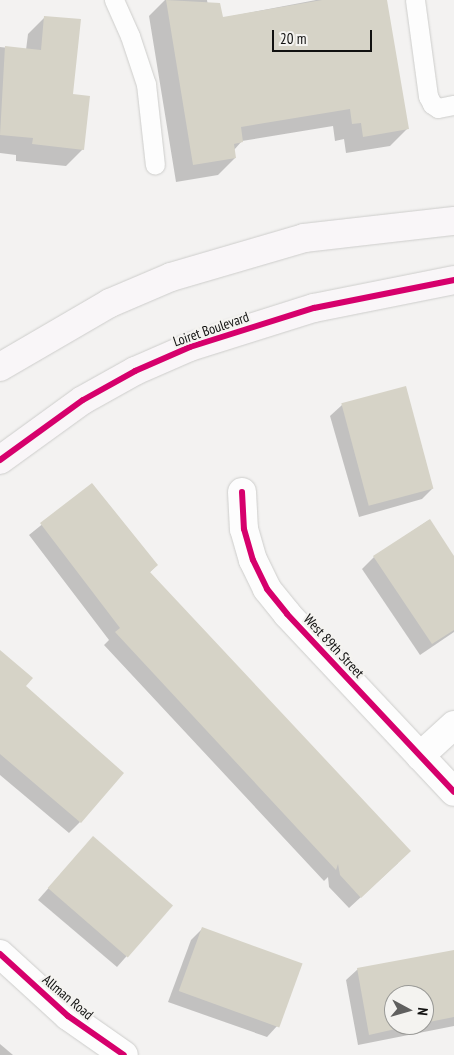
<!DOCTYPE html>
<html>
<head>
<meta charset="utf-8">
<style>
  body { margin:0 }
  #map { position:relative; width:454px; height:1055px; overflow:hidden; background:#f3f2f1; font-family:"PT Sans Narrow",sans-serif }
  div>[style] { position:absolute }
  .shadow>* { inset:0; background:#0003 }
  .building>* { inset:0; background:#d6d3c7; transform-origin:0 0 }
  .roads { filter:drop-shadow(0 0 1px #cdcdcb) drop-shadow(0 0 1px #cdcdcb) }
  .lane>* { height:19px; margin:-9.5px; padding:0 9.5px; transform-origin:9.5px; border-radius:9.5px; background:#fdfdfd }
  .street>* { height:28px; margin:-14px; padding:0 14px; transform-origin:14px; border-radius:14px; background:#fdfdfd }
  .secondary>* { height:28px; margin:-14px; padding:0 14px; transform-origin:14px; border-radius:14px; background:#f9f6f8 }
  .cycleway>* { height:6px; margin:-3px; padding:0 3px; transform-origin:3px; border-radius:3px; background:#d6006c }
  span { translate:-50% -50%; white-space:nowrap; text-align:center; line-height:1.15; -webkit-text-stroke:4.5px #f4f3f0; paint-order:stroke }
  .street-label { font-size:14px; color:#111110 }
  .north { position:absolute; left:384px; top:985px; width:50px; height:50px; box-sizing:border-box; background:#f4f3f0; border:1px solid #999996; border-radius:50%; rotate:96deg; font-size:14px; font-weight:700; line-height:20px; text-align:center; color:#111110 }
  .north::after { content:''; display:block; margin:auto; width:18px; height:22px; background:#60605f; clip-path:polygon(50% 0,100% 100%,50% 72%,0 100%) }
  .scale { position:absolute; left:272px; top:30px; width:100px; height:22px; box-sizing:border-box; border:2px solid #111110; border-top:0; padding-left:6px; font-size:15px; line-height:18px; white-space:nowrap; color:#111110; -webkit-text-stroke:4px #f4f3f0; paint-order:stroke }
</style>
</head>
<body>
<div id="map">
  <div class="shadow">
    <div style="clip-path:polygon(165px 0,207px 0,208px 6px,222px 18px,316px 0,386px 0,407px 129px,390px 146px,346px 153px,344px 139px,335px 141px,333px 126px,242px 141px,234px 150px,235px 158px,218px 175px,176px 182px,149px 16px)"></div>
    <div style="clip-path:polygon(45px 17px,72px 96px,83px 149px,66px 166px,16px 161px,16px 155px,0 153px,0 47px,26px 50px,28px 34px)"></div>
    <div style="clip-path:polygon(342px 405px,433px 488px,422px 499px,359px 517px,330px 416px)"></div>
    <div style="clip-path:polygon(92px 484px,157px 565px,149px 573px,398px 863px,349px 908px,329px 887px,328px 877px,324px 881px,104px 645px,109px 640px,29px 535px)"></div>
    <div style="clip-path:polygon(429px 520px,454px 558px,454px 632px,420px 655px,362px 569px,374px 557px)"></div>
    <div style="clip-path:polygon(0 651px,24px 686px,80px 822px,69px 833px,0 775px)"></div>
    <div style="clip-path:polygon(82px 850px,171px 906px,117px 967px,38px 900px)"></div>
    <div style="clip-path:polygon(203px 928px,278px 1025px,267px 1037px,168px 1002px,191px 940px)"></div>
    <div style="clip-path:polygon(evenodd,454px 951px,454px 1026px,358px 1045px,346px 980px,358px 969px,454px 951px,394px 995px,424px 995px,424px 1025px,394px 1025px,394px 995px)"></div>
    <div style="clip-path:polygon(0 1044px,13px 1055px,0 1055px)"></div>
  </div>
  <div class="building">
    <div style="clip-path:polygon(166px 0,220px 3px,223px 17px,322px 0,387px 0,409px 129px,363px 137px,361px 123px,352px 124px,350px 109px,241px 127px,243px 142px,234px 144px,236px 158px,193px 165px)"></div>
    <div style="clip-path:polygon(44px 16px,81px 19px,73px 94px,90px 96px,84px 150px,32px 144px,33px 138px,0 135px,5px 46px,41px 50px)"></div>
    <div style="left:406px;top:386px;width:106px;height:67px;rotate:75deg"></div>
    <div style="clip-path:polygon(92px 483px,158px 565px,150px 572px,411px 851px,361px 898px,340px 875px,338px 864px,336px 870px,115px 632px,120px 628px,40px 523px)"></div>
    <div style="clip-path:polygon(430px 519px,454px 556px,454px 630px,432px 644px,373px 556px)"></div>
    <div style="clip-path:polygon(0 650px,33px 678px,26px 686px,124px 773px,81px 823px,0 754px)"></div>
    <div style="left:93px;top:836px;width:106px;height:69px;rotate:41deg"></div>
    <div style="left:202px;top:927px;width:107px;height:68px;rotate:20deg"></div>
    <div style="clip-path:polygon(454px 950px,454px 1017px,424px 1023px,424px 995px,394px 995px,394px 1025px,413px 1025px,369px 1035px,357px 968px)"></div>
  </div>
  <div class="roads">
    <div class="lane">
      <div style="left:114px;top:0;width:39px;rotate:66deg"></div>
      <div style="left:130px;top:36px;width:51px;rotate:71.6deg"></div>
      <div style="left:146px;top:84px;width:81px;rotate:83.7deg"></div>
      <div style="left:415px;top:0;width:97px;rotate:82.3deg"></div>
      <div style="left:428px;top:96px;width:9px;rotate:63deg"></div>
      <div style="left:432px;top:104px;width:7px;rotate:34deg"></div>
      <div style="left:438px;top:108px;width:16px;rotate:-11deg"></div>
    </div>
    <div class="street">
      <div style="left:242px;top:492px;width:37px;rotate:87deg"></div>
      <div style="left:244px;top:529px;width:32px;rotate:74deg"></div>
      <div style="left:253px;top:560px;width:32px;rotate:64deg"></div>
      <div style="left:267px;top:589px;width:32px;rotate:51deg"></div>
      <div style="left:287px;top:614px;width:244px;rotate:46.8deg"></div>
      <div style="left:420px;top:756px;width:46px;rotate:-42.4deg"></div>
      <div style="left:0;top:954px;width:92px;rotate:42.4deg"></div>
      <div style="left:68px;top:1016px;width:68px;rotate:34.9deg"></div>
    </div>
    <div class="secondary">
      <div style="left:0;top:367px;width:127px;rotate:-30.2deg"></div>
      <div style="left:110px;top:303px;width:66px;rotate:-23.1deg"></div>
      <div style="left:171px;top:277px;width:139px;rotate:-16.3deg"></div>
      <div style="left:304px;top:238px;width:151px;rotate:-6.5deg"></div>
      <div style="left:0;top:460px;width:102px;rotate:-35.9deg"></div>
      <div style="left:83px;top:400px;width:60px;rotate:-29.1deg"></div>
      <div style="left:135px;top:371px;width:60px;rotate:-23.6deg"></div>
      <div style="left:190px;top:347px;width:130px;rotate:-17.5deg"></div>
      <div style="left:314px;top:308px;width:143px;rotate:-11.3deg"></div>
    </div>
  </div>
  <div class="cycleway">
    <div style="left:0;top:460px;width:102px;rotate:-35.9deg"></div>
    <div style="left:83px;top:400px;width:60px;rotate:-29.1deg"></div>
    <div style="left:135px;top:371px;width:60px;rotate:-23.6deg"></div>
    <div style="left:190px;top:347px;width:130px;rotate:-17.5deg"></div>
    <div style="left:314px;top:308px;width:143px;rotate:-11.3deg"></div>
    <div style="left:242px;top:492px;width:37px;rotate:87deg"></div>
    <div style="left:244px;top:529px;width:32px;rotate:74deg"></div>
    <div style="left:253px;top:560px;width:32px;rotate:64deg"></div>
    <div style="left:267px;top:589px;width:32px;rotate:51deg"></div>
    <div style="left:287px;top:614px;width:244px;rotate:46.8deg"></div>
    <div style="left:0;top:954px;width:92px;rotate:42.4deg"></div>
    <div style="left:68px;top:1016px;width:68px;rotate:34.9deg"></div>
  </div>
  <div class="street-label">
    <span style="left:211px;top:329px;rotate:-19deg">Loiret Boulevard</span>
    <span style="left:334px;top:646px;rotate:47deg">West 89th Street</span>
    <span style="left:68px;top:997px;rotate:40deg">Allman Road</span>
  </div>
  <div class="north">N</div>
  <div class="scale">20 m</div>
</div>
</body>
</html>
